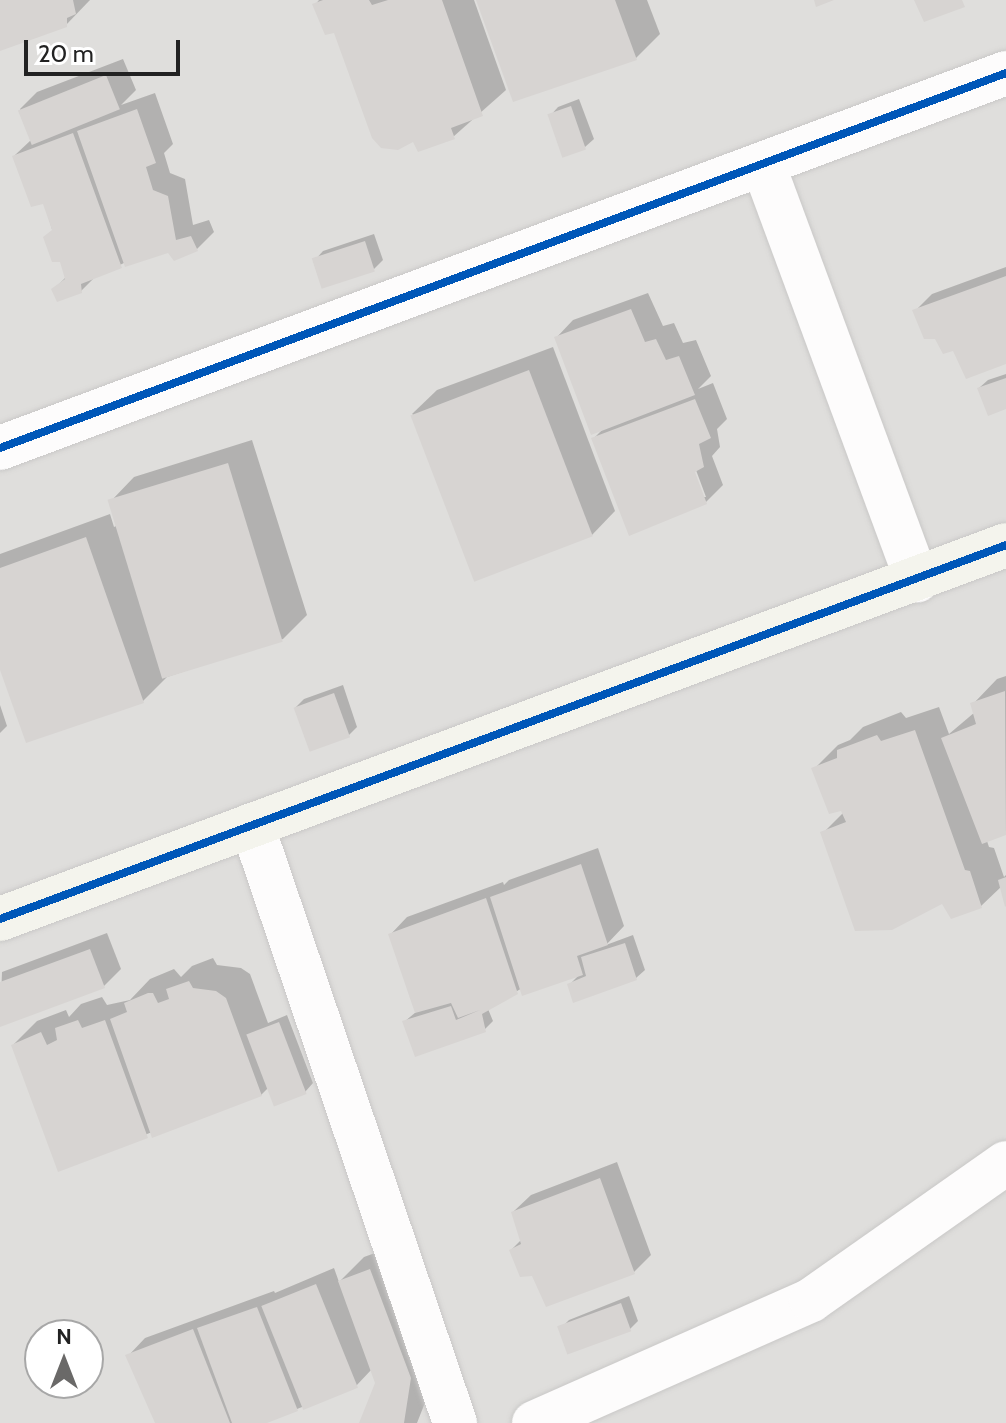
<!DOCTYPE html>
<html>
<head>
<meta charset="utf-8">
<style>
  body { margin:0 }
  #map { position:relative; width:1006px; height:1423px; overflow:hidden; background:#f0eeeb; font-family:Cabin,sans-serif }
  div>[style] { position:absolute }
  .residential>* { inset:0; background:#dfdedc }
  .shadow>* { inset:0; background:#0003 }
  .building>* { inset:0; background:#d7d4d2; transform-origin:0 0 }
  .roads { filter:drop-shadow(0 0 2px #c9c8c7) drop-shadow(0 0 2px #c9c8c7) }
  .street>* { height:44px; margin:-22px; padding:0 22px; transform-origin:22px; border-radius:22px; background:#fdfcfc }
  .secondary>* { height:44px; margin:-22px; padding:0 22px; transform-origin:22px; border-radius:22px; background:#f4f4ed }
  .cycleway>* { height:8px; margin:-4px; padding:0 4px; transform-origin:4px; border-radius:4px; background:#0057b8 }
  span { translate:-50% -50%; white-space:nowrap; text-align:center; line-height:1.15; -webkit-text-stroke:8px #fff; paint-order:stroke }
  .north { position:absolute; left:24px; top:1319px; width:80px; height:80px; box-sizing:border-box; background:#fff; border:2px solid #a7a7a7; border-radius:50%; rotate:0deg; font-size:22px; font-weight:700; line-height:32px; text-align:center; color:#222 }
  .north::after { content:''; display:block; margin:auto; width:28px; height:36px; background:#6a6968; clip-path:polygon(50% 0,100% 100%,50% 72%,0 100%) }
  .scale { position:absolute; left:24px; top:40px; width:156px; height:36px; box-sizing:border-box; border:4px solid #222; border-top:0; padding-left:10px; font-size:24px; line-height:28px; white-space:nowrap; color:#222; -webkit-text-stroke:6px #fff; paint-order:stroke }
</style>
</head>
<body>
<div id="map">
  <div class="residential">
    <div style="clip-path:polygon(evenodd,0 0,1006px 0,1006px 1423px,0 1423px,0 0,40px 1335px,88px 1335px,88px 1383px,40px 1383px,40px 1335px)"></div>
  </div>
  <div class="shadow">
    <div style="clip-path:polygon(0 0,90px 0,65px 26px,0 49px)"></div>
    <div style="clip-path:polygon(319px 0,474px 0,506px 90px,453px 137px,336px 31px,315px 5px)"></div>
    <div style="clip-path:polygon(478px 0,647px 0,660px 34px,636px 58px)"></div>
    <div style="clip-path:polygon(123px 59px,136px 90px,121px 105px,155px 93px,173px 144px,164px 153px,170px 173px,185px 179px,193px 225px,209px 220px,214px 232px,197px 249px,168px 251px,126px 262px,95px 277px,81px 291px,54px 289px,66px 277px,44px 202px,14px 156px,31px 140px,20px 109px,37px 92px)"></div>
    <div style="clip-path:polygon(579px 99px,594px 139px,585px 147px,550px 116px,558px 107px)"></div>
    <div style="clip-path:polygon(374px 234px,383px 260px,374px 269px,315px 260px,323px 251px)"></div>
    <div style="clip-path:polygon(1006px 267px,1006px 362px,954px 348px,915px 311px,932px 294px)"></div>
    <div style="clip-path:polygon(evenodd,648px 293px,663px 326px,674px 323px,683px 343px,696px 340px,711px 376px,698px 389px,713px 383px,727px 419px,717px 429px,720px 447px,712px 456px,723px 485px,705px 503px,594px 438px,605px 427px,556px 338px,573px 320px,648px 293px,693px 462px,706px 497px,702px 497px,689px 463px,693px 462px)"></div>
    <div style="clip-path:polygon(553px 347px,615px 511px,591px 536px,412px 414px,437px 390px)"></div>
    <div style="clip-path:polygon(1006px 374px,1006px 407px,979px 388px,988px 380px)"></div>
    <div style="clip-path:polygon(252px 440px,307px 615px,283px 639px,167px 677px,143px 701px,0 665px,0 554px,110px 514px,114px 527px,118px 525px,110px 502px,134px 477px)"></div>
    <div style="clip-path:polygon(1006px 676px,1006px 831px,986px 838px,989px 847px,994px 848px,1004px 877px,1006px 875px,1006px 903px,1002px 886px,981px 906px,943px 901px,823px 833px,844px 812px,814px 769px,838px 745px,850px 740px,863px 727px,901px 712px,906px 718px,939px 707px,949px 734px,975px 712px,973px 704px,997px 679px)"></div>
    <div style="clip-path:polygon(343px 685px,357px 727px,348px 736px,295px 708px,304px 699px)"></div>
    <div style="clip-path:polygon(0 705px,7px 726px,0 733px)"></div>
    <div style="clip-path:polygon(598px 848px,624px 926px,606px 945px,633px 935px,645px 970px,636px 978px,569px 985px,580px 974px,522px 988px,488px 1009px,493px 1021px,484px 1030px,404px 1022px,416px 1012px,390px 935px,407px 917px,503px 882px,504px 885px,509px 880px)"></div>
    <div style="clip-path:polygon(107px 933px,121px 969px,104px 986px,0 1025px,2px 972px)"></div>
    <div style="clip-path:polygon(213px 958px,217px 965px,241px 968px,250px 974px,268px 1023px,287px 1015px,313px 1083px,305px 1092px,268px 1088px,261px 1095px,152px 1132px,59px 1170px,13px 1045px,37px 1021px,66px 1010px,69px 1017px,81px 1004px,102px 997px,107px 1005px,130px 1000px,150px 979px,174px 969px,181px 977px,192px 966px)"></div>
    <div style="clip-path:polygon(617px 1162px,651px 1255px,634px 1272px,534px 1274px,511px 1250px,522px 1239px,513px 1212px,531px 1195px)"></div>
    <div style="clip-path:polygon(394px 1246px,430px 1390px,417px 1423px,361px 1423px,377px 1383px,372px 1369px,356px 1386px,261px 1423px,158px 1423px,128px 1356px,145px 1338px,274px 1291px,275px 1293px,334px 1268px,339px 1282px,364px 1257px)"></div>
    <div style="clip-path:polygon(629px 1296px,638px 1321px,630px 1329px,560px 1329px,569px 1320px)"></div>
  </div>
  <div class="building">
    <div style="clip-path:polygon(0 0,73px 0,76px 14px,67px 18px,67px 27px,0 51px)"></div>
    <div style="clip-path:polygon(323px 0,369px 0,372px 5px,388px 0,442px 0,483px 116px,451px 128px,455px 139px,418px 152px,413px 142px,398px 150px,381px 148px,372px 138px,334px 33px,325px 35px,312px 4px)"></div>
    <div style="clip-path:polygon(476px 0,615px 0,637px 60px,513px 102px)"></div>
    <div style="clip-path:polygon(814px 0,834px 0,816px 7px)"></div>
    <div style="clip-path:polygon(914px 0,962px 0,965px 7px,924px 22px)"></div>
    <div style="left:106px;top:75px;width:37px;height:95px;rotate:68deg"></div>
    <div style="left:571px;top:106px;width:46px;height:25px;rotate:71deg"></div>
    <div style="clip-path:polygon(137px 109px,156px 163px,146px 167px,153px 190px,168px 196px,176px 240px,191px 236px,198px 251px,174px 261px,168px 253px,125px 267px,77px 131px)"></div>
    <div style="clip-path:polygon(73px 133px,122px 268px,81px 284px,82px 293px,57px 302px,51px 289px,65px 279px,60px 262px,52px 262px,43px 237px,52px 230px,43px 204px,31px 207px,12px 156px)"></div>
    <div style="left:365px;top:241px;width:32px;height:56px;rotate:72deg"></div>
    <div style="clip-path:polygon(1006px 276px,1006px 364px,966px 379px,953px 351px,943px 354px,935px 339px,924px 339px,912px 310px)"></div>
    <div style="clip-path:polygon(631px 309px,645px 342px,656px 339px,666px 360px,679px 356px,695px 395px,591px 435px,554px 337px)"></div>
    <div style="left:529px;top:370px;width:178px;height:127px;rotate:69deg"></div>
    <div style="clip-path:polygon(1006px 378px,1006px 409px,988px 416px,977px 388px)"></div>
    <div style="clip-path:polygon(695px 399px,711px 438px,699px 444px,704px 467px,695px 472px,707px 504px,629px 536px,591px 438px)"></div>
    <div style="left:228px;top:463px;width:187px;height:126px;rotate:73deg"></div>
    <div style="clip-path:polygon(86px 537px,144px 703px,26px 743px,0 670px,0 568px)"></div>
    <div style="clip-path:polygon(1005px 691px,1006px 835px,982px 844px,941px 738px,976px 724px,970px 703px)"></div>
    <div style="left:334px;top:693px;width:47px;height:43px;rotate:70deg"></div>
    <div style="clip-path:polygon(915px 730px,965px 870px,970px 871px,982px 908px,951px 919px,942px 904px,892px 930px,855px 931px,820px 832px,846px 822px,841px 811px,829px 814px,811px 768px,837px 758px,837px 750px,877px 735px,881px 741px)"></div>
    <div style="clip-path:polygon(581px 864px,608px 945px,577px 956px,583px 975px,522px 996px,490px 897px)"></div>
    <div style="clip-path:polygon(1006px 877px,1006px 906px,1005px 907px,998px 880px)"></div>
    <div style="clip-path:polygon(486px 898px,518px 994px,482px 1014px,486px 1032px,415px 1057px,402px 1021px,451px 1006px,456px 1020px,480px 1010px,458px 1018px,451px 1003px,415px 1013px,388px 934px)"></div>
    <div style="clip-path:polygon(625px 943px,637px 980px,573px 1003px,567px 984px,586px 976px,581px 957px)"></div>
    <div style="clip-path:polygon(90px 949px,105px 988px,0 1027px,0 982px)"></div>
    <div style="clip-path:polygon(189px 981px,193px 988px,216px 991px,226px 998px,262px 1096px,152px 1138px,110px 1019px,127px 1012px,124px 1003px,148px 993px,153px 993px,158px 1003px,169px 999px,166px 989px)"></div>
    <div style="clip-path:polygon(78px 1020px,82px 1028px,105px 1020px,148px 1138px,58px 1172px,11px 1045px,41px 1032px,47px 1045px,57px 1040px,55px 1028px)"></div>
    <div style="left:279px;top:1022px;width:77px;height:35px;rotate:69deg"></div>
    <div style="clip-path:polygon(600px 1178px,635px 1274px,546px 1307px,532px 1276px,520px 1277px,509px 1250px,521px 1244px,511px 1212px)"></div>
    <div style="clip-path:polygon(370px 1269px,411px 1378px,404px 1423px,359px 1423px,375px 1383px,338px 1281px)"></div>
    <div style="left:316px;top:1284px;width:112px;height:59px;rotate:68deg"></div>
    <div style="left:621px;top:1303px;width:30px;height:68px;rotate:70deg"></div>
    <div style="clip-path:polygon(257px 1307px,298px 1411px,267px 1423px,232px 1423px,197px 1328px)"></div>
    <div style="clip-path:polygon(193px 1329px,230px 1423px,155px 1423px,125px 1355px)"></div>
  </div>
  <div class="roads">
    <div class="street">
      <div style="left:763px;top:164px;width:444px;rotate:69.7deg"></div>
      <div style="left:0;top:448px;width:1074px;rotate:-20.44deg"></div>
      <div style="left:252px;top:825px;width:632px;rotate:71.25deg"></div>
      <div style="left:534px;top:1423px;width:303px;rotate:-23.9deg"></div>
      <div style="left:811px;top:1300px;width:238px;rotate:-35.1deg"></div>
    </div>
    <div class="secondary">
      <div style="left:0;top:919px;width:1073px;rotate:-20.39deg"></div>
    </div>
  </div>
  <div class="cycleway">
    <div style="left:0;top:448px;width:1074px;rotate:-20.44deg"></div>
    <div style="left:0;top:919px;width:1073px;rotate:-20.39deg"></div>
  </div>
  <div class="north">N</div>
  <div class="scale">20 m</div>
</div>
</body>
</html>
